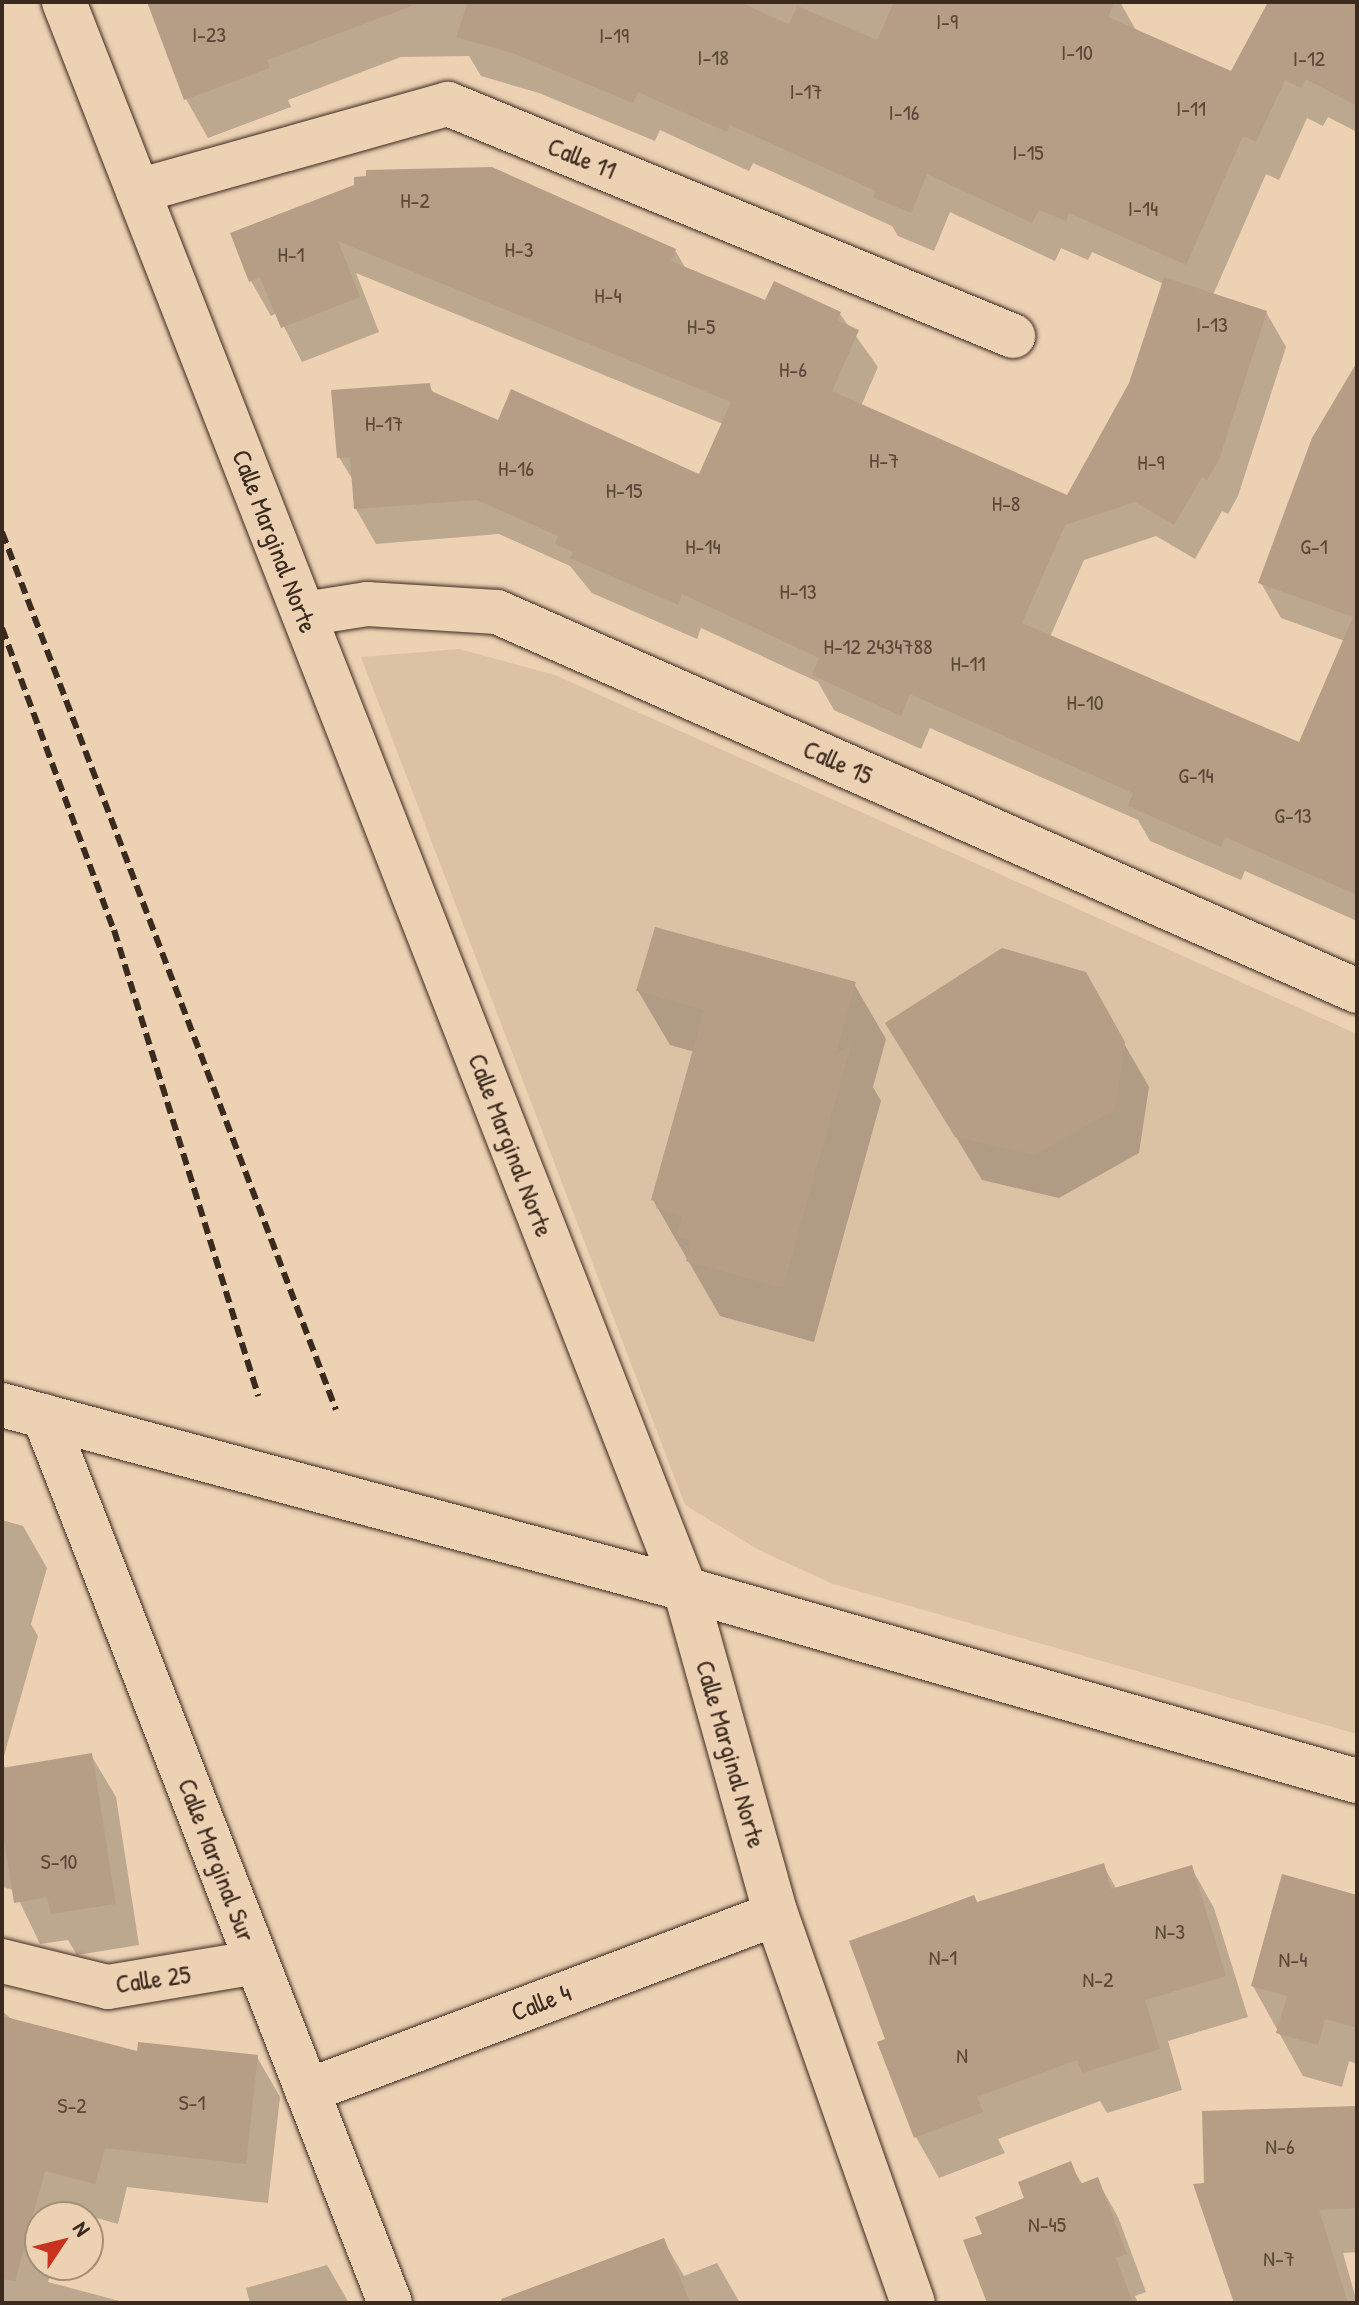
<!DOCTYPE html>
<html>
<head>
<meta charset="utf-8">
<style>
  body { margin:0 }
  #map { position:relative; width:1359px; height:2305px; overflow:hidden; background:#ecd1b3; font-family:"Patrick Hand",sans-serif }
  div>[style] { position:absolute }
  .built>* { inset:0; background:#dcc2a5 }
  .shadow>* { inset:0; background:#0003 }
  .building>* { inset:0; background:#b59e85 }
  .roads { filter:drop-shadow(0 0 2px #3b2a1e) drop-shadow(0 0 2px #3b2a1e) }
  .minor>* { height:44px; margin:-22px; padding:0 22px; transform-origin:22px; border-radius:22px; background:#ecd1b3 }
  .rail>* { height:6px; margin-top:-3px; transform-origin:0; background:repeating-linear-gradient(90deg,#3b2a1e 0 12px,transparent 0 18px) }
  span { translate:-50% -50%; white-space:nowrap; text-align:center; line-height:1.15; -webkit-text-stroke:8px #ecd1b3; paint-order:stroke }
  .number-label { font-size:22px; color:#5a4738 }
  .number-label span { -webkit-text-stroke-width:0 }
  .street-label { font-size:26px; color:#3b2a1e }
  .frame { position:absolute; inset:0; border:4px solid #3b2a1e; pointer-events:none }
  .north { position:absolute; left:24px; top:2201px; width:80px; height:80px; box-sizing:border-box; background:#ecd1b3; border:2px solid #a58e77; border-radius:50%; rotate:55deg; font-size:22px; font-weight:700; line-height:32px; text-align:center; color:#3b2a1e }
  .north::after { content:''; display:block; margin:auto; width:28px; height:36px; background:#c8321e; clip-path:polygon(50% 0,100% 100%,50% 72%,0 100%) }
</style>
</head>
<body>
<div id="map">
  <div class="built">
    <div style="clip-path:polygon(459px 649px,555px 675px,1357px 1034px,1357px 1734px,833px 1584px,759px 1550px,685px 1505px,361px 657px)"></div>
  </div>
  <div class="shadow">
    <div style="clip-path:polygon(149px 2px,1120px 2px,1137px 32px,1232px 73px,1270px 2px,1357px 2px,1357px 132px,1328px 117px,1323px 126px,1307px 118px,1279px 180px,1266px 174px,1213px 295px,1266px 312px,1286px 347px,1238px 496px,1228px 514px,1222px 511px,1195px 559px,1156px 536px,1084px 560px,1050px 637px,1301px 745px,1345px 641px,1281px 618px,1261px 583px,1357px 366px,1357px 921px,1245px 871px,1241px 880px,1150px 841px,1138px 820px,930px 728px,921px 749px,834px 710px,818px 682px,701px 628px,697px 639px,592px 593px,570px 566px,499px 534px,376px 544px,356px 509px,354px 482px,339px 457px,429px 385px,435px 395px,499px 423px,700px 476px,723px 424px,356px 273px,379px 332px,302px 362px,277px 313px,271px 316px,251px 281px,233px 234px,675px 250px,686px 269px,766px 303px,840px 314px,878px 367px,861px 406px,1068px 497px,1131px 383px,1164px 284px,1092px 252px,1088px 260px,1061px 248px,1055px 261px,950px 212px,934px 251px,898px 236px,892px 226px,753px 163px,749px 171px,660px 130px,655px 141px,539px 93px,481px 76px,469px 56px,401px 57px,288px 100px,291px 107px,208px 138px,186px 99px)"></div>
    <div style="clip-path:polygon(1084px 974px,1149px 1087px,1139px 1153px,1059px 1198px,982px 1180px,913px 1066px)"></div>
    <div style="clip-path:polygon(854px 984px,886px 1039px,873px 1087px,881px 1101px,814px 1342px,720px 1316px,653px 1200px,695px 1052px,670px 1045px,638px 991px)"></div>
    <div style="clip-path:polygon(2px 1520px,23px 1526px,47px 1568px,31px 1624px,38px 1636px,2px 1763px,6px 1769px,91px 1755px,116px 1797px,139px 1945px,77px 1955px,68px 1940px,40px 1944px,14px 1890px,2px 1887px)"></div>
    <div style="clip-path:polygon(1103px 1865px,1117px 1890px,1191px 1867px,1214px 1908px,1248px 2017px,1168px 2041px,1182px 2090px,1107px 2113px,1100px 2101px,998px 2139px,1005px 2153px,939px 2178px,916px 2137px,887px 2040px,977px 1904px)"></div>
    <div style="clip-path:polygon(1357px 1897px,1357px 2064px,1349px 2061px,1342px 2087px,1303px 2076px,1253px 1986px)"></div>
    <div style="clip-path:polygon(2px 2011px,14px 2021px,139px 2054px,257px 2057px,280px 2097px,268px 2203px,127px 2187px,118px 2224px,68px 2210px,66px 2217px,40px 2217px,40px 2265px,53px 2265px,48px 2282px,127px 2303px,2px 2303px)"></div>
    <div style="clip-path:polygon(1357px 2108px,1357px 2252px,1343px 2253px,1357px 2303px,1238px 2303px,1206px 2185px)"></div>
    <div style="clip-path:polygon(1070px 2164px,1083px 2185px,1097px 2180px,1118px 2217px,1146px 2292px,1135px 2296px,1138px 2303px,1000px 2303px,985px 2235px)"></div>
    <div style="clip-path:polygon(663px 2240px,684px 2276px,717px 2263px,740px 2303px,584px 2303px)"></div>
    <div style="clip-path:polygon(327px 2265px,349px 2303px,250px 2303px,246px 2288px)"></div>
  </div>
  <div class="building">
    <div style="clip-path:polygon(147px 2px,411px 2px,412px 6px,267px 60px,270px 68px,184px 100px)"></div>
    <div style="clip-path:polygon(468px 2px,740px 2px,789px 25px,797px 6px,877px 40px,894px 2px,1114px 2px,1108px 17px,1231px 71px,1268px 2px,1357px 2px,1357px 106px,1306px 79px,1301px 88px,1285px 80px,1256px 142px,1243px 136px,1186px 265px,1069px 213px,1066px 221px,1039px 210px,1032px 223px,927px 174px,911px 213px,873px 197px,876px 191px,730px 125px,727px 132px,638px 92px,633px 103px,515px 54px,456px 37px)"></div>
    <div style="clip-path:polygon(492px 167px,676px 249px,671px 261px,765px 300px,774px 281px,841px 312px,837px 320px,859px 330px,832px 391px,1067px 495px,1129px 383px,1164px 277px,1267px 311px,1219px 460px,1207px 480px,1202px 477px,1174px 525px,1135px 502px,1065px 525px,1022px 623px,1299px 742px,1353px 617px,1258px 583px,1312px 438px,1357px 362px,1357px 895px,1225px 837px,1221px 847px,1128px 806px,1133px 793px,910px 694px,901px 716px,812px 675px,819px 658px,682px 594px,678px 605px,570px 558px,573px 552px,555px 544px,558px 536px,477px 500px,354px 509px,350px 457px,337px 458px,331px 390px,430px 383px,431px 391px,498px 420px,511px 389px,699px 474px,731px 402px,338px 241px,360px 297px,281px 328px,260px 277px,249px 282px,230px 233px,354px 185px,354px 177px,366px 176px,366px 170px)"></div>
    <div style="clip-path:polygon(655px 927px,856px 982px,836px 1054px,851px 1045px,783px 1288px,686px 1261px,692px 1241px,676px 1237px,682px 1216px,656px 1208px,658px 1202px,651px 1200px,704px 1010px,636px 991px)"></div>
    <div style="clip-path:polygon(1002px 948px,1086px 972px,1125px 1042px,1115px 1110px,1034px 1155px,955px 1137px,885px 1023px)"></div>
    <div style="clip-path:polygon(92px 1753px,116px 1904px,51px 1914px,47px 1897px,14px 1903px,2px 1827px,2px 1768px)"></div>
    <div style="clip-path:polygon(1104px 1863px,1111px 1889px,1192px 1865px,1226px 1976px,1145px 2000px,1160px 2049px,1082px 2073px,1077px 2060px,977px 2097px,983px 2112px,914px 2138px,877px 2042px,885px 2039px,849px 1941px,974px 1895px,977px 1902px)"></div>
    <div style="clip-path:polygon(1282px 1874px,1357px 1895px,1357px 2028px,1325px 2019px,1318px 2045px,1276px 2033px,1287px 1996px,1251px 1986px)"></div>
    <div style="clip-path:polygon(2px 2016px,137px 2051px,138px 2042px,258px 2055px,246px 2164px,105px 2148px,95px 2184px,45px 2171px,15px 2281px,2px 2279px)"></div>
    <div style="clip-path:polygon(1357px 2106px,1357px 2208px,1319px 2210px,1348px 2303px,1234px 2303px,1193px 2184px,1204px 2183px,1202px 2111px)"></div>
    <div style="clip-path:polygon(1071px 2161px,1080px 2184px,1098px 2177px,1127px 2254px,1116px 2258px,1133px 2303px,987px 2303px,963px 2240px,982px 2234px,975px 2217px,1024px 2198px,1018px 2182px)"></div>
    <div style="clip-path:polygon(664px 2238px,690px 2303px,502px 2303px,501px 2299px)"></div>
  </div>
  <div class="roads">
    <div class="minor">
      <div style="left:64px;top:2px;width:1704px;rotate:68.63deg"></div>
      <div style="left:685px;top:1589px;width:337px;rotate:74.4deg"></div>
      <div style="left:776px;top:1914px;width:412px;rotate:70.6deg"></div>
      <div style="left:138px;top:191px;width:322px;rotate:-15.7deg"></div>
      <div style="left:448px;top:104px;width:611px;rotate:22.32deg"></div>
      <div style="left:304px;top:614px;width:64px;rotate:-9deg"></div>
      <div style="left:367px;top:604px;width:130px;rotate:3.5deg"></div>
      <div style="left:497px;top:612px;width:940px;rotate:23.78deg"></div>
      <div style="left:2px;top:1405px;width:707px;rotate:15.08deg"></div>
      <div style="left:685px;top:1589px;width:699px;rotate:15.95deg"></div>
      <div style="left:44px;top:1416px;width:952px;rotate:68.69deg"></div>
      <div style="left:2px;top:1961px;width:109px;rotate:13.8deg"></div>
      <div style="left:108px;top:1987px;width:151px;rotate:-9.5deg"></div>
      <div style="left:307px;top:2091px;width:501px;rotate:-20.68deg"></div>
    </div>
  </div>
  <div class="rail">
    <div style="left:2px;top:532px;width:939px;rotate:69.17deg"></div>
    <div style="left:2px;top:628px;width:322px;rotate:69.7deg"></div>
    <div style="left:114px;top:930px;width:488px;rotate:72.8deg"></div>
  </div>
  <div class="number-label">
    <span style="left:947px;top:22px">I-9</span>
    <span style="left:209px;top:35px">I-23</span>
    <span style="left:614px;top:36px">I-19</span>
    <span style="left:1077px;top:53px">I-10</span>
    <span style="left:713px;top:58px">I-18</span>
    <span style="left:1309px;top:59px">I-12</span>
    <span style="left:806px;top:92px">I-17</span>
    <span style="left:1191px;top:109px">I-11</span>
    <span style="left:904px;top:113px">I-16</span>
    <span style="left:1028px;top:153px">I-15</span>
    <span style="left:415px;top:201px">H-2</span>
    <span style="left:1143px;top:209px">I-14</span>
    <span style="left:519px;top:250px">H-3</span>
    <span style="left:291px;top:255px">H-1</span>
    <span style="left:608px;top:296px">H-4</span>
    <span style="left:1212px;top:325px">I-13</span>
    <span style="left:701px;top:327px">H-5</span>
    <span style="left:793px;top:370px">H-6</span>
    <span style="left:384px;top:424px">H-17</span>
    <span style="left:884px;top:461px">H-7</span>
    <span style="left:1151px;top:463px">H-9</span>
    <span style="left:516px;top:469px">H-16</span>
    <span style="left:624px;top:491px">H-15</span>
    <span style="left:1006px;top:504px">H-8</span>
    <span style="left:703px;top:547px">H-14</span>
    <span style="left:1314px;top:547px">G-1</span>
    <span style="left:798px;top:592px">H-13</span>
    <span style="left:878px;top:647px">H-12 2434788</span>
    <span style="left:968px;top:664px">H-11</span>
    <span style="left:1085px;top:703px">H-10</span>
    <span style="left:1196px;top:776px">G-14</span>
    <span style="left:1293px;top:816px">G-13</span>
    <span style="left:59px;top:1862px">S-10</span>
    <span style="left:1170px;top:1932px">N-3</span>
    <span style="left:943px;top:1958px">N-1</span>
    <span style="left:1293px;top:1960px">N-4</span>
    <span style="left:1098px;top:1980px">N-2</span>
    <span style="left:962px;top:2056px">N</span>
    <span style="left:192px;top:2103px">S-1</span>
    <span style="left:72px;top:2106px">S-2</span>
    <span style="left:1280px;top:2147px">N-6</span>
    <span style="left:1047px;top:2225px">N-45</span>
    <span style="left:1279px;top:2259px">N-7</span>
  </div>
  <div class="street-label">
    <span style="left:582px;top:158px;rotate:22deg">Calle 11</span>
    <span style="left:275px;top:541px;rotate:69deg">Calle Marginal Norte</span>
    <span style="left:838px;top:762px;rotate:24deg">Calle 15</span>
    <span style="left:511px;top:1145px;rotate:69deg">Calle Marginal Norte</span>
    <span style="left:731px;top:1754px;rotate:74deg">Calle Marginal Norte</span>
    <span style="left:217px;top:1860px;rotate:69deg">Calle Marginal Sur</span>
    <span style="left:153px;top:1979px;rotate:-8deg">Calle 25</span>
    <span style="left:541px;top:2002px;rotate:-21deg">Calle 4</span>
  </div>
  <div class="frame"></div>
  <div class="north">N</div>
</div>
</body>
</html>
